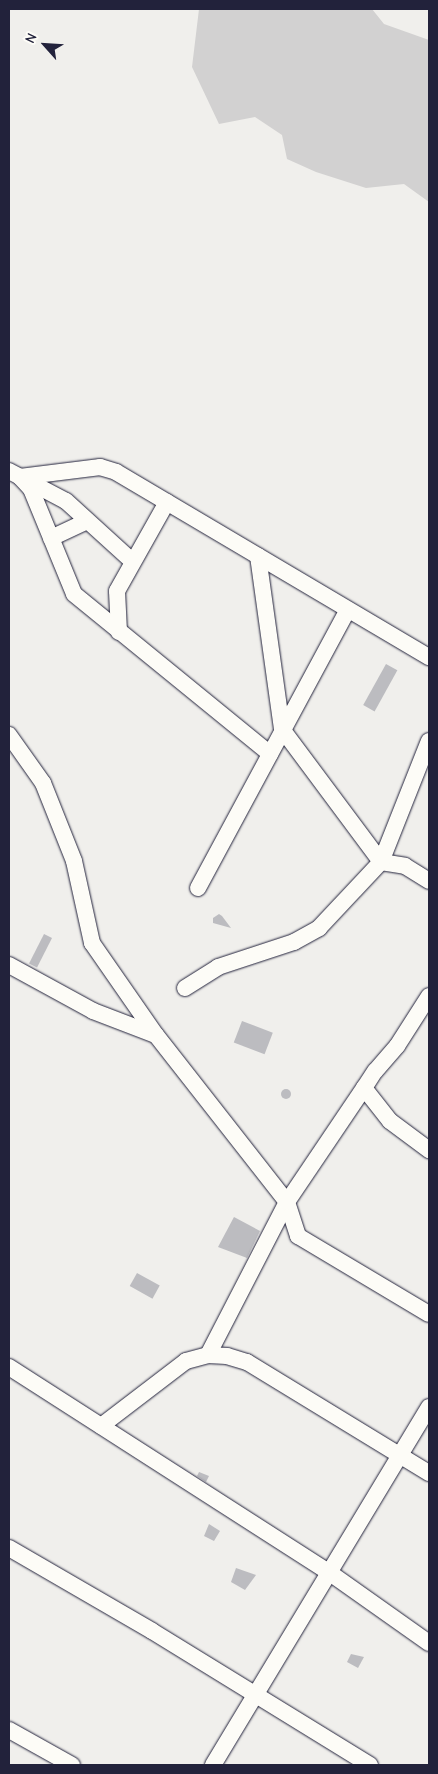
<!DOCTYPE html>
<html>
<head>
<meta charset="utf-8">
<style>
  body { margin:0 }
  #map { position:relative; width:438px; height:1774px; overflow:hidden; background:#f0efec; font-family:"Comic Neue",sans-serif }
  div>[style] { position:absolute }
  .green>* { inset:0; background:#d2d1d1 }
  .building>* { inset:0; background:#bcbcc0; transform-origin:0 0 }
  .round { border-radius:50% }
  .roads { filter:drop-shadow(0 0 1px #22223b) drop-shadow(0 0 1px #22223b) }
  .minor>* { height:16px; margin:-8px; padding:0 8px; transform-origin:8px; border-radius:8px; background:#fdfcf7 }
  span { translate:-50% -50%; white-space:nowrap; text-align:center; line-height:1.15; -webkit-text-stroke:5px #fdfcf7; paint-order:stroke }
  .frame { position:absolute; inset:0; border:10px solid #22223b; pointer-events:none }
  .north { position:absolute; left:20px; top:20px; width:50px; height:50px; -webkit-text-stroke:4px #fdfcf7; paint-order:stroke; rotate:296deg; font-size:14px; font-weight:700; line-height:20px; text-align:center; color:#22223b }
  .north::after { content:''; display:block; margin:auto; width:18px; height:22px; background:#22223b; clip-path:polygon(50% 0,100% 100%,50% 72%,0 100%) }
</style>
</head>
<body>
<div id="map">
  <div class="green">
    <div style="clip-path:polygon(199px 9px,372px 9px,384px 24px,429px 40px,429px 202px,404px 184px,366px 188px,316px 172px,287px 159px,282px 135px,255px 117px,219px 124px,192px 67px)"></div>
  </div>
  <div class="building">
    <div style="left:386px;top:664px;width:13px;height:47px;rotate:29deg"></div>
    <div style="clip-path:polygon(219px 914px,222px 916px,231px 928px,213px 923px,213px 918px)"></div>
    <div style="left:44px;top:934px;width:9px;height:33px;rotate:27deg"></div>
    <div style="left:242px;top:1021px;width:33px;height:23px;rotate:21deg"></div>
    <div class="round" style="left:281px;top:1089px;width:10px;height:10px"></div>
    <div style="clip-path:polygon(234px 1217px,260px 1231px,247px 1258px,218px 1247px)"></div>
    <div style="left:137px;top:1273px;width:26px;height:15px;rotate:29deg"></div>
    <div style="clip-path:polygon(199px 1472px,209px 1476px,206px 1482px,197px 1476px)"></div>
    <div style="clip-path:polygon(209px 1524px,220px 1531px,214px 1541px,204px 1536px)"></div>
    <div style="clip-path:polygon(236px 1568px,256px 1575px,245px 1590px,231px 1582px)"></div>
    <div style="clip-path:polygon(351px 1654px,364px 1657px,358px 1668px,347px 1662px)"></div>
  </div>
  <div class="roads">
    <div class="minor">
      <div style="left:9px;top:471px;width:64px;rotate:27.8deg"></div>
      <div style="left:66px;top:501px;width:89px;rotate:42.3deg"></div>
      <div style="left:20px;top:477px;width:81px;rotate:-7.1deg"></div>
      <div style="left:100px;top:467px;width:17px;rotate:17deg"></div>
      <div style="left:116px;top:472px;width:364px;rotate:30.6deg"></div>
      <div style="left:20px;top:477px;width:16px;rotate:47deg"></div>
      <div style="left:31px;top:489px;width:113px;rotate:67.7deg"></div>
      <div style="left:74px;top:594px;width:253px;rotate:39.2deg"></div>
      <div style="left:51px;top:538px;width:40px;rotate:-25deg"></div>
      <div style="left:258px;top:556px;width:175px;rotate:82.1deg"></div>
      <div style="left:282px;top:729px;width:166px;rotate:53.3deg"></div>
      <div style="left:381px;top:862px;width:24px;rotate:9deg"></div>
      <div style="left:405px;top:866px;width:28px;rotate:32deg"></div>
      <div style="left:119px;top:632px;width:41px;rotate:-92.8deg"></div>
      <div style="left:117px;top:591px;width:102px;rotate:-60.7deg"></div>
      <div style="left:9px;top:735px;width:59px;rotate:54.7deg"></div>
      <div style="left:43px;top:783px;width:84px;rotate:68.3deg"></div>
      <div style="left:74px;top:861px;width:84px;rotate:77.6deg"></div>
      <div style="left:92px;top:943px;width:112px;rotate:55.2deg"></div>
      <div style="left:198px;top:888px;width:316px;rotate:-61.7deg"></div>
      <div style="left:9px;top:965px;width:96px;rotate:28.7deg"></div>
      <div style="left:93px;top:1011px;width:67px;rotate:20.9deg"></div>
      <div style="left:156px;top:1035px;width:212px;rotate:51.9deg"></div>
      <div style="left:287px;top:1202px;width:36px;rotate:72deg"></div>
      <div style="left:298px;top:1236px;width:152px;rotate:30.8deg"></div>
      <div style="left:185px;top:988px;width:39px;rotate:-32deg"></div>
      <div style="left:218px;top:967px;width:80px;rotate:-18.2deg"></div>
      <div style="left:294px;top:942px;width:29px;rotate:-29deg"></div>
      <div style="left:319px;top:928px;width:91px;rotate:-46.8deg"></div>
      <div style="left:381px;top:862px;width:130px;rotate:-68.4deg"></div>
      <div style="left:429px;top:996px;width:59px;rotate:122.6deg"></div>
      <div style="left:397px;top:1046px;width:33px;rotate:131deg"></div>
      <div style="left:375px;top:1071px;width:20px;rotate:123deg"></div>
      <div style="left:364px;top:1088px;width:42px;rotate:51.8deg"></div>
      <div style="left:390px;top:1121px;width:49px;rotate:36.6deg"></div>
      <div style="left:208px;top:1355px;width:172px;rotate:-62.7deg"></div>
      <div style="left:287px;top:1202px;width:138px;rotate:-56deg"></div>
      <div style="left:9px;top:1367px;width:381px;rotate:32.7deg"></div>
      <div style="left:330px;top:1573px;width:121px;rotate:35.3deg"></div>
      <div style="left:101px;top:1426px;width:107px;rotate:-37.4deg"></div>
      <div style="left:186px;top:1361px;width:23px;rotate:-15deg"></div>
      <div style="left:208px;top:1355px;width:19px;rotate:3deg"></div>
      <div style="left:227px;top:1356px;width:21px;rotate:17deg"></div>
      <div style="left:247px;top:1362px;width:213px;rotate:31.4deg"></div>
      <div style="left:9px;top:1548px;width:165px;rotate:30.1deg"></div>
      <div style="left:152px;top:1631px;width:256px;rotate:31.6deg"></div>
      <div style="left:9px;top:1730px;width:72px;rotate:29.1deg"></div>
      <div style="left:213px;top:1765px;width:418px;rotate:-58.9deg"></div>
    </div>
  </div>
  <div class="frame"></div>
  <div class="north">N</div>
</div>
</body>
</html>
